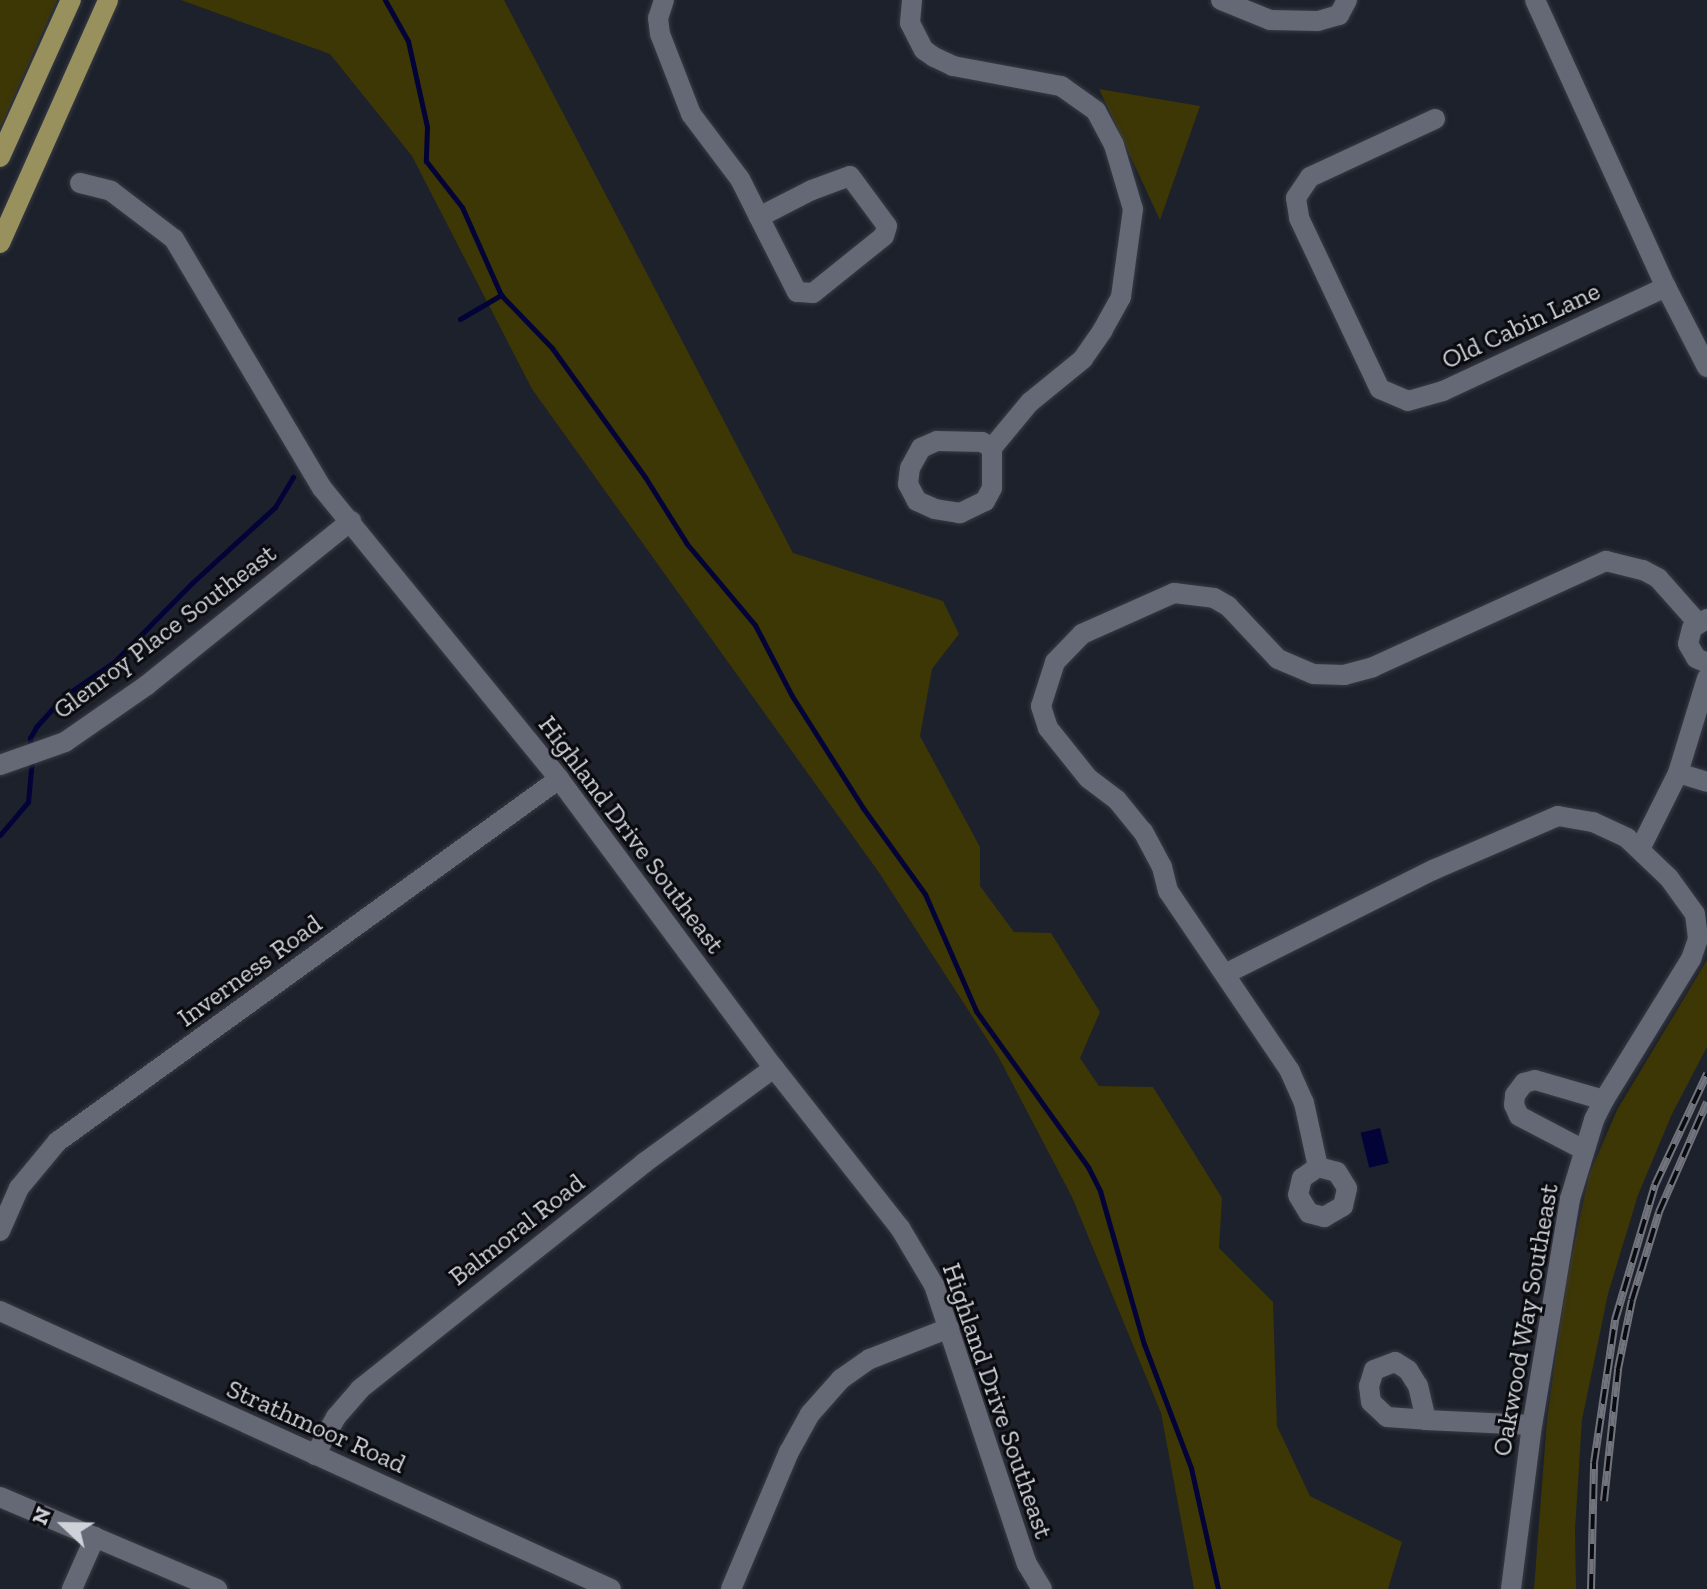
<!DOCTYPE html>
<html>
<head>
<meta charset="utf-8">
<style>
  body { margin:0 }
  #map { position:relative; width:1707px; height:1589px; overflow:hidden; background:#1d212b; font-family:"Zilla Slab",serif }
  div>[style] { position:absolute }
  .green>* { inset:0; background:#3d3605 }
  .water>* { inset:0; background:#030338; transform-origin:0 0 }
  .stream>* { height:5px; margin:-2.5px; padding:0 2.5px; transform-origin:2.5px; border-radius:2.5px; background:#030338 }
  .roads { filter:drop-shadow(0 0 2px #383b43) drop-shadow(0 0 2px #383b43) }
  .minor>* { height:20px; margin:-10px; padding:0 10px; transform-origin:10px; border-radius:10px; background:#646975 }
  .major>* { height:20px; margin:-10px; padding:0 10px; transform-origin:10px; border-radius:10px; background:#98915e }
  .rail>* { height:8px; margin-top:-4px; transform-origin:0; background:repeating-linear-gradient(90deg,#090b0f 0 15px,#71747d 0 30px); box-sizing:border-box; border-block:2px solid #71747d }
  span { translate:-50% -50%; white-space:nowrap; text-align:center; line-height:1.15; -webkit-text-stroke:6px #090b0f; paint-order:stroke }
  .street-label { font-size:26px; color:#cfd2d9 }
  .north { position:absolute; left:24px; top:1485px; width:80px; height:80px; -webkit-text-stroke:6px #090b0f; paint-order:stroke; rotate:292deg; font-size:22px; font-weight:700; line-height:32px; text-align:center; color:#cfd2d9 }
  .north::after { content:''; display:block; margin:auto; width:28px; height:36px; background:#cfd2d9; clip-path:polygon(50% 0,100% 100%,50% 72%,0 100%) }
</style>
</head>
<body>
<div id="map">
  <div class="green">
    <div style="clip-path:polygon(0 0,57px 0,0 128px)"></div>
    <div style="clip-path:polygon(181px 0,504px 0,793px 553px,943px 601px,959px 634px,932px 669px,920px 736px,980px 847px,980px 886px,1014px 932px,1051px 933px,1100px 1012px,1080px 1058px,1099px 1086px,1153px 1087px,1222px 1198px,1219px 1248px,1273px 1302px,1277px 1426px,1310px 1496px,1402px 1542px,1388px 1589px,1194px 1589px,1161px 1413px,1072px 1197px,998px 1056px,880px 874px,532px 389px,412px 156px,330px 54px)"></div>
    <div style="clip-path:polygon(1099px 89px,1200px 106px,1160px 220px)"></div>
    <div style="clip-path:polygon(1707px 960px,1707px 1047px,1672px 1114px,1638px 1195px,1608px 1294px,1582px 1420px,1575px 1529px,1576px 1589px,1534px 1589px,1547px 1419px,1566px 1284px,1589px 1175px,1617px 1110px)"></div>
  </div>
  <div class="water">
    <div style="left:1380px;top:1128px;width:36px;height:20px;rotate:76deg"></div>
  </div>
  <div class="stream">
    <div style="left:385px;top:0;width:47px;rotate:60.7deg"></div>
    <div style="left:408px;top:41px;width:88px;rotate:77.5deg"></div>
    <div style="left:427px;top:127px;width:34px;rotate:92deg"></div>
    <div style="left:426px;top:161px;width:58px;rotate:52deg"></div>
    <div style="left:462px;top:207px;width:96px;rotate:66.1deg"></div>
    <div style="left:501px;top:295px;width:74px;rotate:46.1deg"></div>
    <div style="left:552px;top:348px;width:159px;rotate:54.2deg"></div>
    <div style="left:645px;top:477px;width:79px;rotate:57.9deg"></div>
    <div style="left:687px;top:544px;width:106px;rotate:50deg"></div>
    <div style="left:755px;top:625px;width:80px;rotate:62.5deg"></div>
    <div style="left:792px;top:696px;width:133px;rotate:57.6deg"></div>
    <div style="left:863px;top:808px;width:106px;rotate:54.2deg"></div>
    <div style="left:925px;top:894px;width:128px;rotate:66.4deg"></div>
    <div style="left:976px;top:1011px;width:192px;rotate:54.3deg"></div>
    <div style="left:1088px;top:1167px;width:27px;rotate:63deg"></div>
    <div style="left:1100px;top:1191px;width:159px;rotate:74deg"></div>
    <div style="left:1144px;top:1344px;width:133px;rotate:69.2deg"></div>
    <div style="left:1191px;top:1468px;width:124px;rotate:77.4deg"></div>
    <div style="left:460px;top:319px;width:48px;rotate:-30.3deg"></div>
    <div style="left:31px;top:749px;width:11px;rotate:-95deg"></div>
    <div style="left:30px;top:738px;width:13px;rotate:-61deg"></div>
    <div style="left:36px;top:727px;width:40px;rotate:-48deg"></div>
    <div style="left:63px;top:697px;width:62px;rotate:-34.5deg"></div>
    <div style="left:114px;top:662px;width:112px;rotate:-45.4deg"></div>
    <div style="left:193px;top:582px;width:111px;rotate:-42.4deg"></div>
    <div style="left:275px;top:507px;width:35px;rotate:-59deg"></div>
    <div style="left:0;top:835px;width:43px;rotate:-49.7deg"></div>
    <div style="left:28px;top:802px;width:43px;rotate:-84.7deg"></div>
  </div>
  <div class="roads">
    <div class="minor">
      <div style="left:664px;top:0;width:19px;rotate:108deg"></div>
      <div style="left:658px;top:18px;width:16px;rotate:83deg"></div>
      <div style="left:660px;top:34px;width:86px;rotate:68.8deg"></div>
      <div style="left:691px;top:114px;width:81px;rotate:53deg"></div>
      <div style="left:740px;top:179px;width:42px;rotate:63.4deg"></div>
      <div style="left:912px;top:0;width:23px;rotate:95deg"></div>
      <div style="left:910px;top:23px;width:30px;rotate:63deg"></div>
      <div style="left:924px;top:50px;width:12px;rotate:35deg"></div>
      <div style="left:934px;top:57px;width:21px;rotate:25deg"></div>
      <div style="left:953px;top:66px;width:110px;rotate:10.5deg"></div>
      <div style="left:1061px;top:86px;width:43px;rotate:35.5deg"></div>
      <div style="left:1096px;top:111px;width:38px;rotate:62deg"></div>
      <div style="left:1114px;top:145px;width:67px;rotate:73.5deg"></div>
      <div style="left:1133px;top:209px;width:89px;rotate:97.8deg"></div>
      <div style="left:1121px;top:297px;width:38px;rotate:119deg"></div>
      <div style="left:1103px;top:330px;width:35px;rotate:125deg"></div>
      <div style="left:1083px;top:359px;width:68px;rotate:140.9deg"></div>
      <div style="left:1030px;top:402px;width:60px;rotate:129.6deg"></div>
      <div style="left:1221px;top:0;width:53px;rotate:22.2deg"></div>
      <div style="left:1270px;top:20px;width:48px;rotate:1.2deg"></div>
      <div style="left:1318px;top:21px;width:22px;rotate:-16deg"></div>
      <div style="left:1339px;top:15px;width:17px;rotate:-62deg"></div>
      <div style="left:1535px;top:0;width:315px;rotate:65.5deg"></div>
      <div style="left:1666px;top:287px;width:90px;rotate:62.9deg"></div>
      <div style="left:1435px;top:119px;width:138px;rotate:155.1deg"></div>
      <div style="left:1310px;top:177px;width:25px;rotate:124deg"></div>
      <div style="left:1296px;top:198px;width:20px;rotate:81deg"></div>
      <div style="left:1299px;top:218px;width:189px;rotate:64.7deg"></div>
      <div style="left:1380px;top:389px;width:30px;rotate:23deg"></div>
      <div style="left:1408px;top:401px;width:36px;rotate:-16deg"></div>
      <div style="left:1443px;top:391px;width:246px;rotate:-25deg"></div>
      <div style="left:850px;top:176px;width:62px;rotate:53.5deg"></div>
      <div style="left:887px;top:226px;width:10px;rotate:107deg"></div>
      <div style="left:884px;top:236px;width:91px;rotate:141.2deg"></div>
      <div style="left:813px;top:293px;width:16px;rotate:-176deg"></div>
      <div style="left:797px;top:292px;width:84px;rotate:-116.9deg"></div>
      <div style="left:759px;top:217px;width:59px;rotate:-27deg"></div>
      <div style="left:812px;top:190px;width:40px;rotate:-20.2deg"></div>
      <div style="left:80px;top:183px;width:32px;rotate:14deg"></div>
      <div style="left:111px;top:191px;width:79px;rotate:37.3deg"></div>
      <div style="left:174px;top:239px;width:290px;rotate:59.3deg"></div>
      <div style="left:322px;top:488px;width:375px;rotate:50.8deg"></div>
      <div style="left:559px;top:779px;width:360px;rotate:53.4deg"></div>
      <div style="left:774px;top:1068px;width:204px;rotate:51.8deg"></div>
      <div style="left:900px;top:1228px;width:66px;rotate:59.2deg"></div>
      <div style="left:934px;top:1285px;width:294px;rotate:71.6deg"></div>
      <div style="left:1027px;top:1564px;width:29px;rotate:59deg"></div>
      <div style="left:937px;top:441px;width:45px;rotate:1.3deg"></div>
      <div style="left:982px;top:442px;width:12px;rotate:31deg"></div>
      <div style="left:992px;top:448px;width:40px;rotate:90deg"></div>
      <div style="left:992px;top:488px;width:15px;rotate:118deg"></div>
      <div style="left:985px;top:501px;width:28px;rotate:154deg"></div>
      <div style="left:960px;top:513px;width:25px;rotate:-171deg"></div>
      <div style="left:935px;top:509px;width:20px;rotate:-156deg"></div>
      <div style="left:917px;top:501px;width:19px;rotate:-118deg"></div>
      <div style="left:908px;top:484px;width:16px;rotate:-83deg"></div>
      <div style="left:910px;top:468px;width:23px;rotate:-61deg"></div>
      <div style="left:921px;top:448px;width:17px;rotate:-24deg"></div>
      <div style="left:1707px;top:619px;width:17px;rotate:149deg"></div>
      <div style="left:1692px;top:628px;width:16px;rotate:104deg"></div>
      <div style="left:1688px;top:644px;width:16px;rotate:60deg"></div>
      <div style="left:1696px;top:658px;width:12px;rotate:24deg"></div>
      <div style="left:0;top:765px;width:69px;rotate:-19.5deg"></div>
      <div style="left:65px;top:742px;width:100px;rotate:-34.8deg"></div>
      <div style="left:147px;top:685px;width:262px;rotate:-38.8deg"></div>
      <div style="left:1678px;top:773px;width:30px;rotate:17deg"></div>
      <div style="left:1640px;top:849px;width:85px;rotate:-63.4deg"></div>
      <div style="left:1678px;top:773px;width:99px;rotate:-73deg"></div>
      <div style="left:1225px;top:974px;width:233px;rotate:-26.6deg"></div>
      <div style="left:1433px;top:870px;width:136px;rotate:-23.4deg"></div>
      <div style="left:1558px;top:816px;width:36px;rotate:10deg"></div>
      <div style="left:1593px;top:822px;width:38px;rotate:25deg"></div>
      <div style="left:1627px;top:838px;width:58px;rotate:43.6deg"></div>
      <div style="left:1669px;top:878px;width:44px;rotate:54.2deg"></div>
      <div style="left:1695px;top:914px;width:25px;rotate:83deg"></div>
      <div style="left:1698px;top:939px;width:21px;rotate:109deg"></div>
      <div style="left:1691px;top:959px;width:166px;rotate:121.7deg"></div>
      <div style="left:1604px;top:1100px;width:22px;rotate:117deg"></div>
      <div style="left:1594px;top:1120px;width:83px;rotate:106.9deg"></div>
      <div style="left:1570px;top:1199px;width:229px;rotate:99.5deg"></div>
      <div style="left:1532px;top:1425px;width:165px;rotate:97.3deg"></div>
      <div style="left:1584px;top:1150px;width:73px;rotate:-152.4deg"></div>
      <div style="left:1519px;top:1116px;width:12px;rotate:-114deg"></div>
      <div style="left:1514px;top:1105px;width:10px;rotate:-84deg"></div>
      <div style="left:1515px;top:1095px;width:15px;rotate:-53deg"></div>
      <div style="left:1524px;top:1083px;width:11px;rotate:-15deg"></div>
      <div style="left:1535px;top:1080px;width:72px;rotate:16.2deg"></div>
      <div style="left:1318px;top:1167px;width:19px;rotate:145deg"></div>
      <div style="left:1302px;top:1178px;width:17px;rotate:103deg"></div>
      <div style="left:1298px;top:1195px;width:21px;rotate:59deg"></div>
      <div style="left:1309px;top:1213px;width:16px;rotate:15deg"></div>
      <div style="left:1324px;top:1217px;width:22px;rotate:-30deg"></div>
      <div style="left:1343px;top:1206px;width:18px;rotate:-77deg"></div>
      <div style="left:1347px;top:1188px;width:19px;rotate:-122deg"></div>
      <div style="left:1337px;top:1172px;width:20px;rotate:-165deg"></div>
      <div style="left:1318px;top:1167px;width:66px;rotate:-102.3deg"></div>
      <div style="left:1304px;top:1103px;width:35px;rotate:-114deg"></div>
      <div style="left:1290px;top:1071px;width:217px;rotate:-124.1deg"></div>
      <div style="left:1168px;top:891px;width:25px;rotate:-104deg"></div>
      <div style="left:1162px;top:867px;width:40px;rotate:-118deg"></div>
      <div style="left:1143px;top:832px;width:41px;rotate:-129.1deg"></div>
      <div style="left:1117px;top:800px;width:36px;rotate:-143deg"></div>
      <div style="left:1088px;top:778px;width:64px;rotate:-128.7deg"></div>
      <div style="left:1048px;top:728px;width:23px;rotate:-108deg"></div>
      <div style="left:1041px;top:706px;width:46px;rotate:-72.3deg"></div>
      <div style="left:1055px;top:662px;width:39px;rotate:-46deg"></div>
      <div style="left:1082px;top:634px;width:101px;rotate:-24deg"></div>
      <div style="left:1174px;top:593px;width:40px;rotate:7.1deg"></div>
      <div style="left:1214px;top:598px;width:16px;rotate:30deg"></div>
      <div style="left:1228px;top:606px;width:73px;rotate:46.7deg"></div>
      <div style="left:1278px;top:659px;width:38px;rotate:23deg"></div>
      <div style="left:1313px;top:674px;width:31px;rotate:2deg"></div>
      <div style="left:1344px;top:675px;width:30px;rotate:-15deg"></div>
      <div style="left:1373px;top:667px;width:256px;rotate:-24.5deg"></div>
      <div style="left:1606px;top:561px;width:38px;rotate:14deg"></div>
      <div style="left:1643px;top:570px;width:17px;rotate:28deg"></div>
      <div style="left:1658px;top:578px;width:59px;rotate:48.4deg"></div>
      <div style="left:0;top:1231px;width:47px;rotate:-66.2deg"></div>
      <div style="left:19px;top:1188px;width:60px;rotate:-50.4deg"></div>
      <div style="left:57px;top:1142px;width:619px;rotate:-35.87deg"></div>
      <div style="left:0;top:1311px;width:671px;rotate:24.47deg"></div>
      <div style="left:1426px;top:1420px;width:35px;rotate:-103deg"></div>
      <div style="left:1418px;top:1386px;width:19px;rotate:-122deg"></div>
      <div style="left:1408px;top:1370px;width:15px;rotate:-148deg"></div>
      <div style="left:1395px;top:1362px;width:22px;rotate:159deg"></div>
      <div style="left:1374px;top:1370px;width:17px;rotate:107deg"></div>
      <div style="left:1369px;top:1386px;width:16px;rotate:83deg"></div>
      <div style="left:1371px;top:1402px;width:22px;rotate:43deg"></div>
      <div style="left:1387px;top:1417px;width:39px;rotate:4deg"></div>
      <div style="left:1426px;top:1420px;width:106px;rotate:2.7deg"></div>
      <div style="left:315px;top:1455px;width:43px;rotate:-61.1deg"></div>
      <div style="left:336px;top:1417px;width:37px;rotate:-49deg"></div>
      <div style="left:360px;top:1389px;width:363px;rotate:-38.5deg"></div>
      <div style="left:644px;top:1163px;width:161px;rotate:-36.2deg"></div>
      <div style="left:0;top:1497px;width:236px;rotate:23deg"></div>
      <div style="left:72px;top:1589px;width:57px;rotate:-66.1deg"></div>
      <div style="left:731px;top:1589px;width:149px;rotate:-67.1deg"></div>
      <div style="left:789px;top:1452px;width:43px;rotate:-61.1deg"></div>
      <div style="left:810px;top:1414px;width:47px;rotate:-48.5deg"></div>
      <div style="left:841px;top:1379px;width:35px;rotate:-35deg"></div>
      <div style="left:870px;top:1359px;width:85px;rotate:-21.4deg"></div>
    </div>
    <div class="major">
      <div style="left:0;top:157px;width:172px;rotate:-65.7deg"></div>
      <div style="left:0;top:243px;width:266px;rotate:-66deg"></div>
    </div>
  </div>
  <div class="rail">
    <div style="left:1604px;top:1501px;width:133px;rotate:-83.9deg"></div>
    <div style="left:1618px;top:1369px;width:70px;rotate:-78.5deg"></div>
    <div style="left:1632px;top:1300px;width:92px;rotate:-72.9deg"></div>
    <div style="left:1659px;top:1212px;width:120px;rotate:-66.4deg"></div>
    <div style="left:1591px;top:1589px;width:126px;rotate:-88.6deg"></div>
    <div style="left:1594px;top:1463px;width:145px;rotate:-81.6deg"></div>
    <div style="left:1615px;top:1320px;width:141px;rotate:-73.5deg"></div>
    <div style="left:1655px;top:1185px;width:123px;rotate:-64.9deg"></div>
  </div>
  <div class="street-label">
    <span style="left:1521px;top:326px;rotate:-25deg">Old Cabin Lane</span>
    <span style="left:165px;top:632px;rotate:-37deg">Glenroy Place Southeast</span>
    <span style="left:631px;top:835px;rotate:53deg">Highland Drive Southeast</span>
    <span style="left:250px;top:971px;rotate:-36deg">Inverness Road</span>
    <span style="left:517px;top:1230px;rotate:-38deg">Balmoral Road</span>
    <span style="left:1526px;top:1320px;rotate:-80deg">Oakwood Way Southeast</span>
    <span style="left:997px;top:1401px;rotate:71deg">Highland Drive Southeast</span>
    <span style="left:316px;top:1427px;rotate:24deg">Strathmoor Road</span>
  </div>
  <div class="north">N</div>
</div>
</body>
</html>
